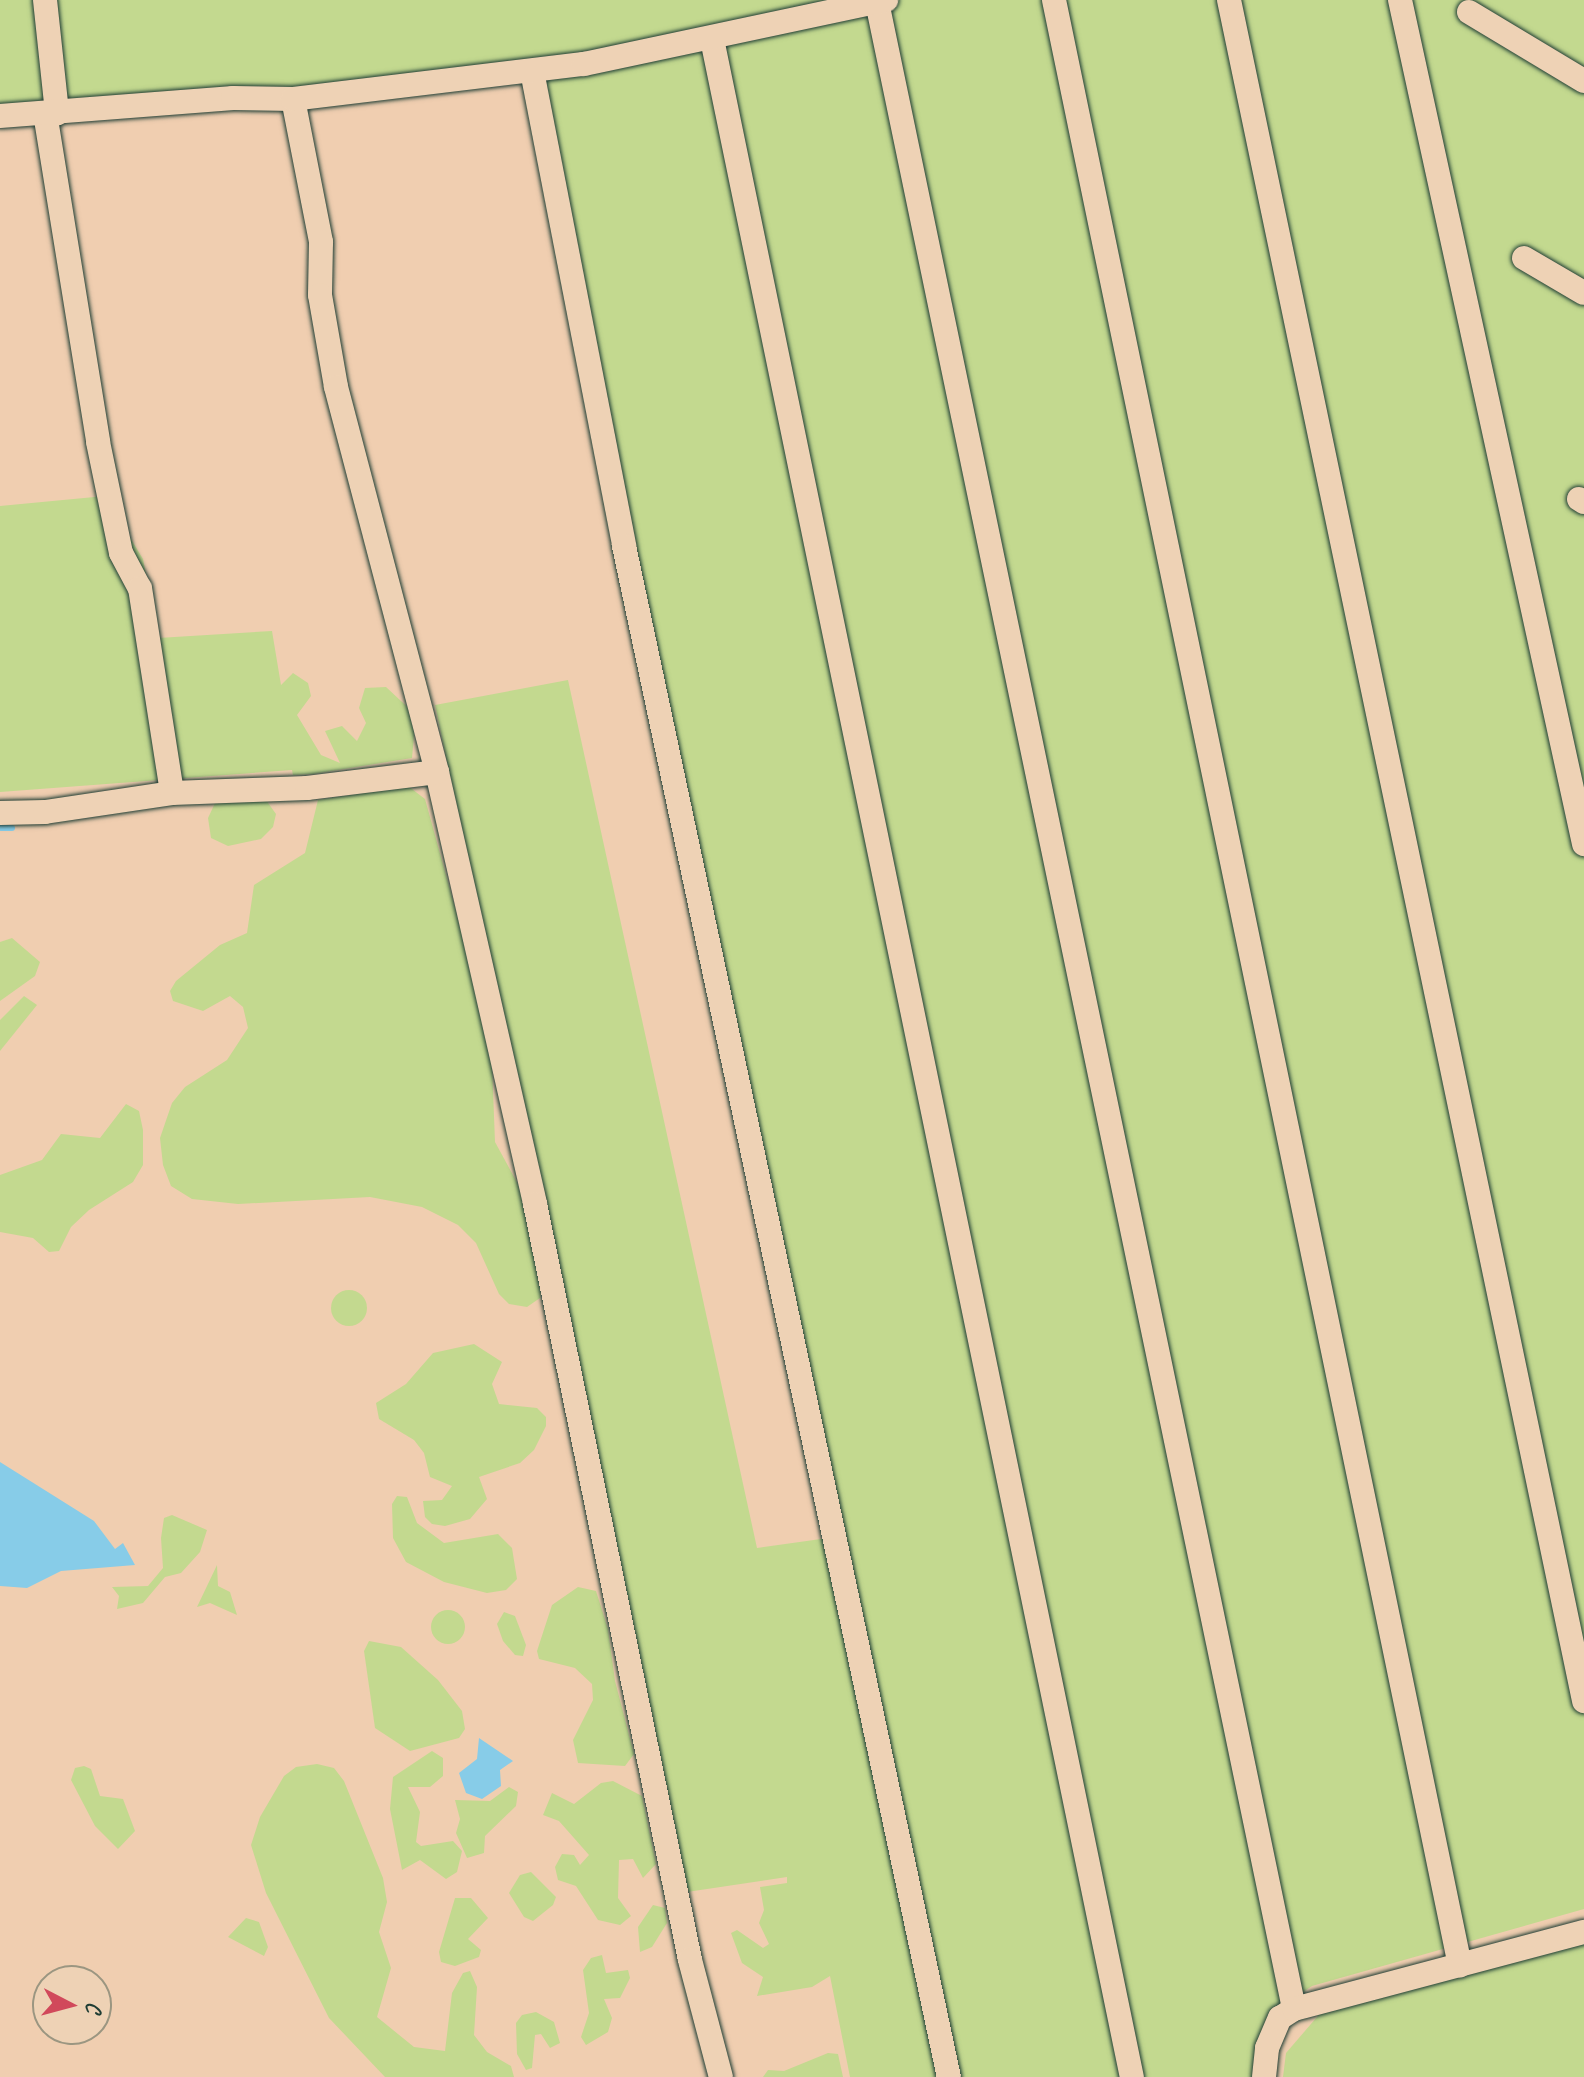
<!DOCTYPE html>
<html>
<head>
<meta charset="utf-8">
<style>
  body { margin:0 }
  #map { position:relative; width:1584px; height:2077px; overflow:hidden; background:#f0ceb0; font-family:Caveat,sans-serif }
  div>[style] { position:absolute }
  .green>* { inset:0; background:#c3d98f }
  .round { border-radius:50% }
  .water>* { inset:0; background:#87cce8 }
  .stream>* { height:6px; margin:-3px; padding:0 3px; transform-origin:3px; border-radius:3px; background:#87cce8 }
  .roads { filter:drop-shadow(0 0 2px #1f3d34) drop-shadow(0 0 2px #1f3d34) }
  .minor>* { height:24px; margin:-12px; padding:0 12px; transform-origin:12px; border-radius:12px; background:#eed2b5 }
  span { translate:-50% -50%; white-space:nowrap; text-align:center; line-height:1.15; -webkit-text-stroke:6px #eed2b5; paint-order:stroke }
  .north { position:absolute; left:32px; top:1965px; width:80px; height:80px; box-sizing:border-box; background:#eed2b5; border:2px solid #9b9681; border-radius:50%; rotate:96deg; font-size:22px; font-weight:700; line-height:32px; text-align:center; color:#1f3d34 }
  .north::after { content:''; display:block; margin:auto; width:28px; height:36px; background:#d1495b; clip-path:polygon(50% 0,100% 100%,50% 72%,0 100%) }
</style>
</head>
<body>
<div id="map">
  <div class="green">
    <div style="clip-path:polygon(0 0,1584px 0,1584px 1909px,1312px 1986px,1279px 2008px,1257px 2077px,955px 2077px,638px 555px,543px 74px,0 110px)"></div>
    <div style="clip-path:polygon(105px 496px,143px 559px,158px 638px,272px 631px,281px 685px,293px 673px,308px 683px,311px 696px,297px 715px,321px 755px,340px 763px,325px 731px,342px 726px,357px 741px,366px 723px,359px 708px,365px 688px,386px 687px,416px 715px,412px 758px,313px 774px,293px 775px,292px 770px,0 792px,0 506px)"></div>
    <div style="clip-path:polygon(568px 680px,757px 1548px,828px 1538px,941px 2077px,850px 2077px,830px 1976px,812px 1987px,757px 1996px,763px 1977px,742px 1963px,731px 1933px,737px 1930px,763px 1948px,769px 1944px,759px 1923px,764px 1910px,760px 1887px,787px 1883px,787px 1877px,687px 1892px,435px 705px)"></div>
    <div style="clip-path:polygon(408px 786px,425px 799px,491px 1038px,495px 1142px,520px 1188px,541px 1284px,540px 1298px,527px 1307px,509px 1304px,499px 1294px,476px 1243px,458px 1225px,422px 1207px,370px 1197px,238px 1204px,192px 1199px,171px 1186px,163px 1165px,160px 1138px,172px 1103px,185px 1087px,227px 1060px,248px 1028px,243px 1007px,230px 996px,203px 1011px,173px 1001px,170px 991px,176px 981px,220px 945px,247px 933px,254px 885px,305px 853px,318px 800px)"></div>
    <div style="clip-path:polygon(266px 800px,276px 814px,273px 827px,261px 839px,228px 846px,211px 838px,208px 818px,216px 801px)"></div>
    <div style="clip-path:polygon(12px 938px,40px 962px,35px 976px,0 1001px,0 942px)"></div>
    <div style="clip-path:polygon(24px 996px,37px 1005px,0 1051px,0 1020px)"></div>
    <div style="clip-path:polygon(126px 1104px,139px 1111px,143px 1130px,143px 1165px,133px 1182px,89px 1210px,71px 1227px,59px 1251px,49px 1252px,33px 1238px,0 1232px,0 1175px,42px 1160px,61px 1134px,100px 1138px)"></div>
    <div class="round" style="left:331px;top:1290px;width:36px;height:36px"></div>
    <div style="clip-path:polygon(474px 1344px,502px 1362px,492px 1384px,499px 1404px,537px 1408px,546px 1417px,546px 1426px,534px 1450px,520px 1463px,479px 1477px,487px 1499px,470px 1519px,445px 1526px,432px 1524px,425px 1517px,423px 1501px,442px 1500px,452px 1486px,430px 1477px,424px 1453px,414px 1440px,379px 1419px,376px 1403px,406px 1384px,433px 1353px)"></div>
    <div style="clip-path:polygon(397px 1496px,407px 1497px,417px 1523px,444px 1543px,498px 1534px,512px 1548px,517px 1579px,506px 1590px,487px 1593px,444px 1582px,406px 1562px,393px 1538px,392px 1504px)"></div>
    <div style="clip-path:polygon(172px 1515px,207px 1530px,200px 1552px,181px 1573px,165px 1577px,143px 1603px,117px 1609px,119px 1596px,112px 1587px,148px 1586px,163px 1568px,161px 1538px,164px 1518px)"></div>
    <div style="clip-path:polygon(217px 1565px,218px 1586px,230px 1592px,237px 1615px,210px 1603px,197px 1607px)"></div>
    <div style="clip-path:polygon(578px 1587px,596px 1591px,608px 1629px,615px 1681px,634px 1754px,625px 1766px,578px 1763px,573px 1740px,593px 1700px,592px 1684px,575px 1668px,539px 1659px,537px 1651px,552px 1605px)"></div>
    <div class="round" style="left:431px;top:1610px;width:34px;height:34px"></div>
    <div style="clip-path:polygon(504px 1612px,515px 1616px,526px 1645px,523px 1656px,515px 1655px,503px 1641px,497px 1624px)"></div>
    <div style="clip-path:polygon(369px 1641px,401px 1647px,438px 1680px,462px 1711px,465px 1729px,459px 1738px,410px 1751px,375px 1728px,364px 1651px)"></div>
    <div style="clip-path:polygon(432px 1751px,443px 1758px,443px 1776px,430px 1787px,408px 1787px,420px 1812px,416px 1842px,421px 1846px,453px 1841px,462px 1851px,457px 1872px,446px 1879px,420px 1860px,402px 1870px,390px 1809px,393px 1777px)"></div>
    <div style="clip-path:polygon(317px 1764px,334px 1768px,344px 1781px,383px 1878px,387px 1902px,379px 1932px,391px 1968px,377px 2017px,414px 2047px,445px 2051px,452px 1993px,463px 1973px,470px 1971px,477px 1987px,474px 2035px,487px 2052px,511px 2066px,514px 2077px,385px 2077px,329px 2018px,266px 1893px,251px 1845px,260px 1817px,284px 1776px,296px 1767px)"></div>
    <div style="clip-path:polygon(84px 1766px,91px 1769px,100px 1796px,123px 1799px,135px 1831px,118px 1849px,95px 1826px,71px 1780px,75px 1768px)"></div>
    <div style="clip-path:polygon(613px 1781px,642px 1796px,656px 1864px,643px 1878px,633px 1859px,619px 1860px,618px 1898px,631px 1916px,620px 1925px,598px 1920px,576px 1886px,558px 1880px,555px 1867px,562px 1854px,574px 1855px,580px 1865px,589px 1855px,559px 1821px,543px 1815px,552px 1793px,574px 1804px,601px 1783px)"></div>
    <div style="clip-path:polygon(509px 1787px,518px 1792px,516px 1806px,485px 1836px,484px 1853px,467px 1858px,456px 1833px,460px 1819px,455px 1800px,490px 1801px)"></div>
    <div style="clip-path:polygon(531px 1872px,556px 1897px,553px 1905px,533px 1921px,524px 1917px,509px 1893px,520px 1875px)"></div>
    <div style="clip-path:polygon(455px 1898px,471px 1898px,488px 1918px,468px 1939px,481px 1950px,479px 1957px,455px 1966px,441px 1962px,439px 1952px)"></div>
    <div style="clip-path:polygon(653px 1905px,665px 1908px,667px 1923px,652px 1947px,640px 1952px,638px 1927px)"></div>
    <div style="clip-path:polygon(246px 1918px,259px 1922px,268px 1947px,264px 1956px,228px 1937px)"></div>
    <div style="clip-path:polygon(1584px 1938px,1584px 2077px,1283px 2077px,1286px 2053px,1323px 2010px)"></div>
    <div style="clip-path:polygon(602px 1955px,606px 1973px,628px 1970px,630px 1978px,620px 1998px,604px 1999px,612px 2018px,608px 2032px,586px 2045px,581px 2037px,589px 2013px,583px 1970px,591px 1958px)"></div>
    <div style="clip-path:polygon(536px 2012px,554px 2022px,560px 2043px,550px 2048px,541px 2034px,535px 2035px,532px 2068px,526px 2070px,517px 2054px,516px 2023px,522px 2015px)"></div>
    <div style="clip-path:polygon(828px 2053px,838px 2054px,843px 2077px,763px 2077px,768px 2070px,784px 2071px)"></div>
  </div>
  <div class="water">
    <div style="clip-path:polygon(0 1462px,94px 1521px,115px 1549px,123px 1543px,135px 1565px,61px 1571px,27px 1588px,0 1586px)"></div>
    <div style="clip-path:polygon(479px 1738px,513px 1761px,500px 1770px,501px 1786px,482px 1799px,466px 1793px,459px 1773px,477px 1759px)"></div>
  </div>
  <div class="stream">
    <div style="left:0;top:828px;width:12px"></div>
  </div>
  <div class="roads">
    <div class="minor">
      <div style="left:45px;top:0;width:114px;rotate:83.9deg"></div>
      <div style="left:1054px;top:0;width:2007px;rotate:78.33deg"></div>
      <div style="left:1229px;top:0;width:1738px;rotate:78.21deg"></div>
      <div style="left:1400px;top:0;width:864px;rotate:77.7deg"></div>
      <div style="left:877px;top:2px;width:2050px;rotate:78.26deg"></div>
      <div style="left:1469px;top:12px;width:134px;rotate:31deg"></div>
      <div style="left:712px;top:39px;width:2081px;rotate:78.36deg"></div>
      <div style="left:532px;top:71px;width:484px;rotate:79deg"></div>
      <div style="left:624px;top:546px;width:1565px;rotate:78.02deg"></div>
      <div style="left:293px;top:99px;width:146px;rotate:78.9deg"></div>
      <div style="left:321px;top:242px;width:53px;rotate:91.1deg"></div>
      <div style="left:320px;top:295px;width:93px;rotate:80.1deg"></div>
      <div style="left:336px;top:387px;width:398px;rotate:75.3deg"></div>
      <div style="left:437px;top:772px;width:443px;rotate:77.2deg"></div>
      <div style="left:535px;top:1204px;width:772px;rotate:78.41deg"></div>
      <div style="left:690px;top:1960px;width:121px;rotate:75.2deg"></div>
      <div style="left:45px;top:113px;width:333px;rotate:80.8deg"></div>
      <div style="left:98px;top:442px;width:113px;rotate:78.3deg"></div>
      <div style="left:121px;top:553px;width:40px;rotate:62deg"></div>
      <div style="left:140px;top:588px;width:207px;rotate:81.1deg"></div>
      <div style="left:0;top:116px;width:234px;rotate:-4.4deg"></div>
      <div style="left:233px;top:98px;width:60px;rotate:1deg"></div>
      <div style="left:293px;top:99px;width:293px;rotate:-6.9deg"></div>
      <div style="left:584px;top:64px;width:309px;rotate:-12deg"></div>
      <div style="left:1524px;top:258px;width:69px;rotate:30.3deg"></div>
      <div style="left:1579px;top:499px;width:6px;rotate:31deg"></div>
      <div style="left:0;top:813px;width:45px;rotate:-1.3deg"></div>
      <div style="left:45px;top:812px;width:128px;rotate:-8.5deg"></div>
      <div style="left:172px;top:793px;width:135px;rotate:-2.1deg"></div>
      <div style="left:307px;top:788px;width:131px;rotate:-7deg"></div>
      <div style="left:1264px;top:2077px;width:29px;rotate:-84deg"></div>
      <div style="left:1267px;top:2048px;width:33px;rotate:-67deg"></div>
      <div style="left:1280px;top:2018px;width:17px;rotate:-33deg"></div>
      <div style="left:1294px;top:2009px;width:300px;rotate:-14.9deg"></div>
    </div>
  </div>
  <div class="north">С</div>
</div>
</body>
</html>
